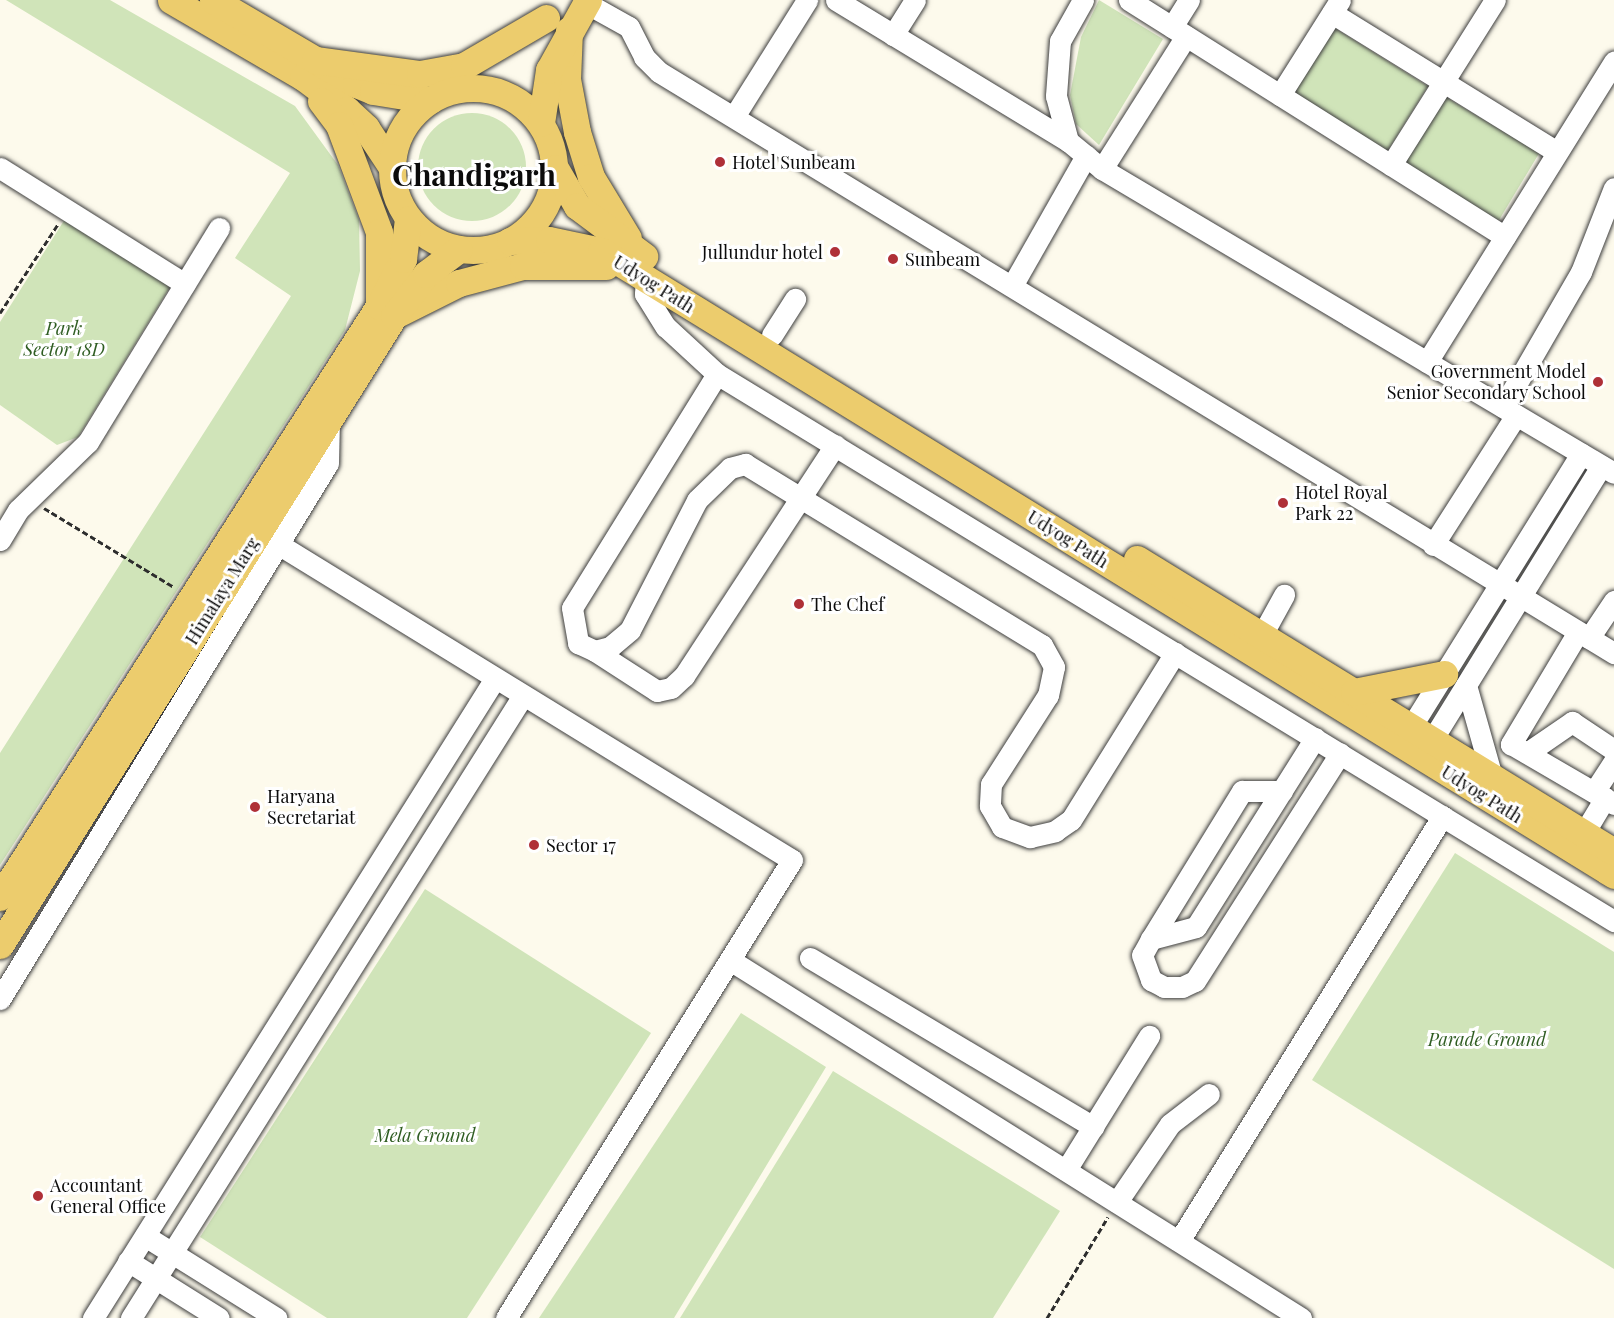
<!DOCTYPE html>
<html>
<head>
<meta charset="utf-8">
<style>
  body { margin:0 }
  #map { position:relative; width:1614px; height:1318px; overflow:hidden; background:#fdfaec; font-family:"Playfair Display",serif }
  div>[style] { position:absolute }
  .green>* { inset:0; background:#d0e4b9; transform-origin:0 0 }
  .round { border-radius:50% }
  .path>* { height:3px; margin-top:-1.5px; transform-origin:0; background:repeating-linear-gradient(90deg,#2d2d2d 0 6px,transparent 0 9px) }
  .roads { filter:drop-shadow(0 0 2px #3e3e3e) drop-shadow(0 0 2px #3e3e3e) }
  .minor>* { height:21px; margin:-10.5px; padding:0 10.5px; transform-origin:10.5px; border-radius:10.5px; background:#fff }
  .major>* { height:27px; margin:-13.5px; padding:0 13.5px; transform-origin:13.5px; border-radius:13.5px; background:#eccc6d }
  .major>.ring { margin:-13.5px; padding:0; box-sizing:content-box; background:none; border:27px solid #eccc6d; border-radius:50% }
  .dots>* { width:16px; height:16px; translate:-50% -50%; box-sizing:border-box; border:3px solid #fff; border-radius:50% }
  span { translate:-50% -50%; white-space:nowrap; text-align:center; line-height:1.15; -webkit-text-stroke:6px #fff; paint-order:stroke }
  .poi-label { font-size:18px; color:#0b0b0b }
  .left { translate:0 -50%; text-align:left }
  .right { translate:-100% -50%; text-align:right }
  .street-label { font-size:18px; color:#0b0b0b }
  .park-label { font-size:18px; color:#2f5d22; font-style:italic }
  .town-label { font-size:30px; color:#0b0b0b; font-weight:700 }
</style>
</head>
<body>
<div id="map">
  <div class="green">
    <div style="clip-path:polygon(6px 0,110px 0,295px 106px,338px 165px,359px 220px,360px 271px,345px 330px,0 865px,0 753px,291px 296px,235px 258px,290px 173px)"></div>
    <div style="clip-path:polygon(1099px 0,1163px 39px,1099px 145px,1076px 124px,1070px 95px,1081px 37px)"></div>
    <div style="left:1333px;top:27px;width:112px;height:79px;rotate:32deg"></div>
    <div style="left:1444px;top:96px;width:111px;height:79px;rotate:31deg"></div>
    <div class="round" style="left:418px;top:113px;width:108px;height:108px"></div>
    <div style="clip-path:polygon(65px 219px,170px 287px,78px 437px,57px 445px,0 405px,0 322px)"></div>
    <div style="clip-path:polygon(1455px 853px,1614px 952px,1614px 1269px,1312px 1080px)"></div>
    <div style="clip-path:polygon(425px 889px,651px 1033px,467px 1318px,327px 1318px,200px 1237px)"></div>
    <div style="clip-path:polygon(741px 1013px,826px 1067px,674px 1318px,539px 1318px)"></div>
    <div style="clip-path:polygon(833px 1071px,1060px 1211px,993px 1318px,680px 1318px)"></div>
  </div>
  <div class="path">
    <div style="left:0;top:313px;width:106px;rotate:-56.9deg"></div>
    <div style="left:44px;top:508px;width:152px;rotate:31.3deg"></div>
    <div style="left:1047px;top:1318px;width:118px;rotate:-58.9deg"></div>
  </div>
  <div class="roads">
    <div class="minor">
      <div style="left:836px;top:0;width:271px;rotate:31.3deg"></div>
      <div style="left:1083px;top:0;width:47px;rotate:119.3deg"></div>
      <div style="left:1060px;top:41px;width:55px;rotate:94.2deg"></div>
      <div style="left:1056px;top:96px;width:47px;rotate:75.1deg"></div>
      <div style="left:1068px;top:141px;width:44px;rotate:39.5deg"></div>
      <div style="left:1102px;top:169px;width:595px;rotate:30.7deg"></div>
      <div style="left:1129px;top:0;width:444px;rotate:32.2deg"></div>
      <div style="left:586px;top:3px;width:49px;rotate:29.2deg"></div>
      <div style="left:629px;top:27px;width:34px;rotate:63deg"></div>
      <div style="left:644px;top:57px;width:21px;rotate:45deg"></div>
      <div style="left:659px;top:72px;width:1118px;rotate:31.32deg"></div>
      <div style="left:1332px;top:13px;width:264px;rotate:31.7deg"></div>
      <div style="left:1172px;top:27px;width:32px;rotate:-58deg"></div>
      <div style="left:893px;top:35px;width:41px;rotate:-57.8deg"></div>
      <div style="left:1280px;top:95px;width:112px;rotate:-57.7deg"></div>
      <div style="left:735px;top:115px;width:136px;rotate:-57.9deg"></div>
      <div style="left:1391px;top:165px;width:195px;rotate:-57.8deg"></div>
      <div style="left:0;top:168px;width:218px;rotate:32.1deg"></div>
      <div style="left:1102px;top:169px;width:157px;rotate:-57.7deg"></div>
      <div style="left:646px;top:279px;width:15px;rotate:94deg"></div>
      <div style="left:645px;top:294px;width:39px;rotate:58deg"></div>
      <div style="left:666px;top:327px;width:69px;rotate:42.7deg"></div>
      <div style="left:717px;top:374px;width:1051px;rotate:31.38deg"></div>
      <div style="left:1012px;top:286px;width:150px;rotate:-60.4deg"></div>
      <div style="left:772px;top:335px;width:43px;rotate:-57.4deg"></div>
      <div style="left:1427px;top:362px;width:354px;rotate:-58.1deg"></div>
      <div style="left:717px;top:374px;width:275px;rotate:121.8deg"></div>
      <div style="left:572px;top:608px;width:36px;rotate:80deg"></div>
      <div style="left:578px;top:643px;width:19px;rotate:25deg"></div>
      <div style="left:595px;top:651px;width:16px;rotate:-15deg"></div>
      <div style="left:610px;top:647px;width:26px;rotate:-40deg"></div>
      <div style="left:630px;top:630px;width:146px;rotate:-62.7deg"></div>
      <div style="left:697px;top:500px;width:46px;rotate:-44.1deg"></div>
      <div style="left:730px;top:468px;width:16px;rotate:-15deg"></div>
      <div style="left:745px;top:464px;width:348px;rotate:31.4deg"></div>
      <div style="left:1042px;top:645px;width:25px;rotate:61deg"></div>
      <div style="left:1054px;top:667px;width:29px;rotate:102deg"></div>
      <div style="left:1048px;top:695px;width:106px;rotate:122.6deg"></div>
      <div style="left:991px;top:784px;width:22px;rotate:93deg"></div>
      <div style="left:990px;top:806px;width:24px;rotate:60deg"></div>
      <div style="left:1002px;top:827px;width:30px;rotate:20deg"></div>
      <div style="left:1030px;top:837px;width:26px;rotate:-13deg"></div>
      <div style="left:1055px;top:831px;width:19px;rotate:-35deg"></div>
      <div style="left:1071px;top:820px;width:197px;rotate:-58.1deg"></div>
      <div style="left:1503px;top:407px;width:156px;rotate:-60deg"></div>
      <div style="left:1581px;top:272px;width:90px;rotate:-68.6deg"></div>
      <div style="left:0;top:540px;width:35px;rotate:-59deg"></div>
      <div style="left:18px;top:510px;width:98px;rotate:-44.2deg"></div>
      <div style="left:88px;top:442px;width:251px;rotate:-58.5deg"></div>
      <div style="left:278px;top:544px;width:603px;rotate:31.58deg"></div>
      <div style="left:792px;top:860px;width:540px;rotate:121.98deg"></div>
      <div style="left:1433px;top:545px;width:154px;rotate:-57.4deg"></div>
      <div style="left:1578px;top:632px;width:131px;rotate:120.9deg"></div>
      <div style="left:1511px;top:744px;width:119px;rotate:30.2deg"></div>
      <div style="left:1262px;top:635px;width:46px;rotate:-61.2deg"></div>
      <div style="left:1589px;top:638px;width:45px;rotate:-56deg"></div>
      <div style="left:595px;top:651px;width:74px;rotate:32.8deg"></div>
      <div style="left:657px;top:691px;width:14px;rotate:-12deg"></div>
      <div style="left:671px;top:688px;width:18px;rotate:-43deg"></div>
      <div style="left:684px;top:676px;width:276px;rotate:-56.8deg"></div>
      <div style="left:1466px;top:685px;width:96px;rotate:74.2deg"></div>
      <div style="left:1411px;top:727px;width:322px;rotate:-58.1deg"></div>
      <div style="left:1315px;top:738px;width:223px;rotate:122.2deg"></div>
      <div style="left:1196px;top:927px;width:47px;rotate:165.1deg"></div>
      <div style="left:1151px;top:939px;width:18px;rotate:119deg"></div>
      <div style="left:1142px;top:955px;width:27px;rotate:70deg"></div>
      <div style="left:1151px;top:980px;width:15px;rotate:28deg"></div>
      <div style="left:1164px;top:987px;width:18px"></div>
      <div style="left:1182px;top:987px;width:14px;rotate:-25deg"></div>
      <div style="left:1195px;top:981px;width:270px;rotate:-57.5deg"></div>
      <div style="left:1432px;top:740px;width:322px;rotate:-58.3deg"></div>
      <div style="left:1527px;top:753px;width:55px;rotate:-34.6deg"></div>
      <div style="left:1572px;top:722px;width:50px;rotate:33.7deg"></div>
      <div style="left:1594px;top:792px;width:37px;rotate:-57deg"></div>
      <div style="left:1584px;top:833px;width:41px;rotate:-59deg"></div>
      <div style="left:1151px;top:939px;width:174px;rotate:-58.4deg"></div>
      <div style="left:1242px;top:791px;width:40px"></div>
      <div style="left:810px;top:958px;width:330px;rotate:30.8deg"></div>
      <div style="left:730px;top:960px;width:674px;rotate:32.09deg"></div>
      <div style="left:0;top:999px;width:628px;rotate:-58.54deg"></div>
      <div style="left:328px;top:463px;width:44px;rotate:-88.7deg"></div>
      <div style="left:1066px;top:1170px;width:158px;rotate:-58.2deg"></div>
      <div style="left:1117px;top:1202px;width:94px;rotate:-55.8deg"></div>
      <div style="left:1170px;top:1124px;width:49px;rotate:-37.6deg"></div>
      <div style="left:145px;top:1236px;width:155px;rotate:32deg"></div>
      <div style="left:1179px;top:1241px;width:500px;rotate:-58.2deg"></div>
      <div style="left:128px;top:1261px;width:107px;rotate:32.1deg"></div>
      <div style="left:93px;top:1318px;width:754px;rotate:-57.85deg"></div>
      <div style="left:131px;top:1318px;width:734px;rotate:-57.8deg"></div>
    </div>
    <div class="major">
      <div style="left:171px;top:0;width:153px;rotate:30.3deg"></div>
      <div style="left:303px;top:77px;width:55px;rotate:36.9deg"></div>
      <div style="left:347px;top:110px;width:26px;rotate:43deg"></div>
      <div style="left:366px;top:128px;width:45px;rotate:56.7deg"></div>
      <div style="left:213px;top:0;width:166px;rotate:30.4deg"></div>
      <div style="left:356px;top:84px;width:18px;rotate:22deg"></div>
      <div style="left:373px;top:91px;width:58px;rotate:9deg"></div>
      <div style="left:569px;top:30px;width:49px;rotate:92.3deg"></div>
      <div style="left:567px;top:79px;width:54px;rotate:79.3deg"></div>
      <div style="left:577px;top:132px;width:47px;rotate:72.7deg"></div>
      <div style="left:591px;top:177px;width:71px;rotate:58.8deg"></div>
      <div style="left:315px;top:60px;width:106px;rotate:7.6deg"></div>
      <div style="left:420px;top:74px;width:45px;rotate:-10.3deg"></div>
      <div style="left:464px;top:66px;width:95px;rotate:-30.3deg"></div>
      <div class="ring" style="left:392px;top:88px;width:135px;height:135px"></div>
      <div style="left:321px;top:101px;width:30px;rotate:53deg"></div>
      <div style="left:339px;top:125px;width:114px;rotate:69.5deg"></div>
      <div style="left:379px;top:232px;width:69px;rotate:90deg"></div>
      <div style="left:541px;top:123px;width:54px;rotate:-81.4deg"></div>
      <div style="left:549px;top:70px;width:80px;rotate:-60.9deg"></div>
      <div style="left:555px;top:168px;width:44px;rotate:59.9deg"></div>
      <div style="left:577px;top:206px;width:84px;rotate:36.7deg"></div>
      <div style="left:510px;top:241px;width:39px;rotate:-1deg"></div>
      <div style="left:549px;top:240px;width:53px;rotate:11.9deg"></div>
      <div style="left:601px;top:251px;width:1190px;rotate:31.63deg"></div>
      <div style="left:399px;top:313px;width:67px;rotate:-26.6deg"></div>
      <div style="left:459px;top:283px;width:66px;rotate:-14.9deg"></div>
      <div style="left:523px;top:266px;width:83px"></div>
      <div style="left:1137px;top:559px;width:560px;rotate:31.56deg"></div>
      <div style="left:1354px;top:692px;width:92px;rotate:-11.3deg"></div>
      <div style="left:0;top:897px;width:702px;rotate:-57.33deg"></div>
      <div style="left:379px;top:306px;width:53px;rotate:-62.9deg"></div>
      <div style="left:403px;top:259px;width:40px;rotate:-82.9deg"></div>
      <div style="left:0;top:945px;width:742px;rotate:-57.94deg"></div>
      <div style="left:394px;top:316px;width:53px;rotate:-52.7deg"></div>
      <div style="left:426px;top:274px;width:41px;rotate:-37.1deg"></div>
    </div>
  </div>
  <div class="dots">
    <div style="left:720px;top:162px;background:#af3038"></div>
    <div style="left:835px;top:252px;background:#af3038"></div>
    <div style="left:893px;top:259px;background:#af3038"></div>
    <div style="left:1598px;top:382px;background:#af3038"></div>
    <div style="left:1283px;top:503px;background:#af3038"></div>
    <div style="left:799px;top:604px;background:#af3038"></div>
    <div style="left:255px;top:807px;background:#af3038"></div>
    <div style="left:534px;top:845px;background:#af3038"></div>
    <div style="left:38px;top:1196px;background:#af3038"></div>
  </div>
  <div class="poi-label">
    <span class="left" style="left:732px;top:162px">Hotel Sunbeam</span>
    <span class="right" style="left:823px;top:252px">Jullundur hotel</span>
    <span class="left" style="left:905px;top:259px">Sunbeam</span>
    <span class="right" style="left:1586px;top:382px">Government Model<br>Senior Secondary School</span>
    <span class="left" style="left:1295px;top:503px">Hotel Royal<br>Park 22</span>
    <span class="left" style="left:811px;top:604px">The Chef</span>
    <span class="left" style="left:267px;top:807px">Haryana<br>Secretariat</span>
    <span class="left" style="left:546px;top:845px">Sector 17</span>
    <span class="left" style="left:50px;top:1196px">Accountant<br>General Office</span>
  </div>
  <div class="street-label">
    <span style="left:654px;top:284px;rotate:32deg">Udyog Path</span>
    <span style="left:1068px;top:539px;rotate:32deg">Udyog Path</span>
    <span style="left:222px;top:591px;rotate:-58deg">Himalaya Marg</span>
    <span style="left:1482px;top:794px;rotate:32deg">Udyog Path</span>
  </div>
  <div class="park-label">
    <span style="left:64px;top:339px">Park<br>Sector 18D</span>
    <span style="left:1487px;top:1039px">Parade Ground</span>
    <span style="left:425px;top:1135px">Mela Ground</span>
  </div>
  <div class="town-label">
    <span style="left:474px;top:174px">Chandigarh</span>
  </div>
</div>
</body>
</html>
